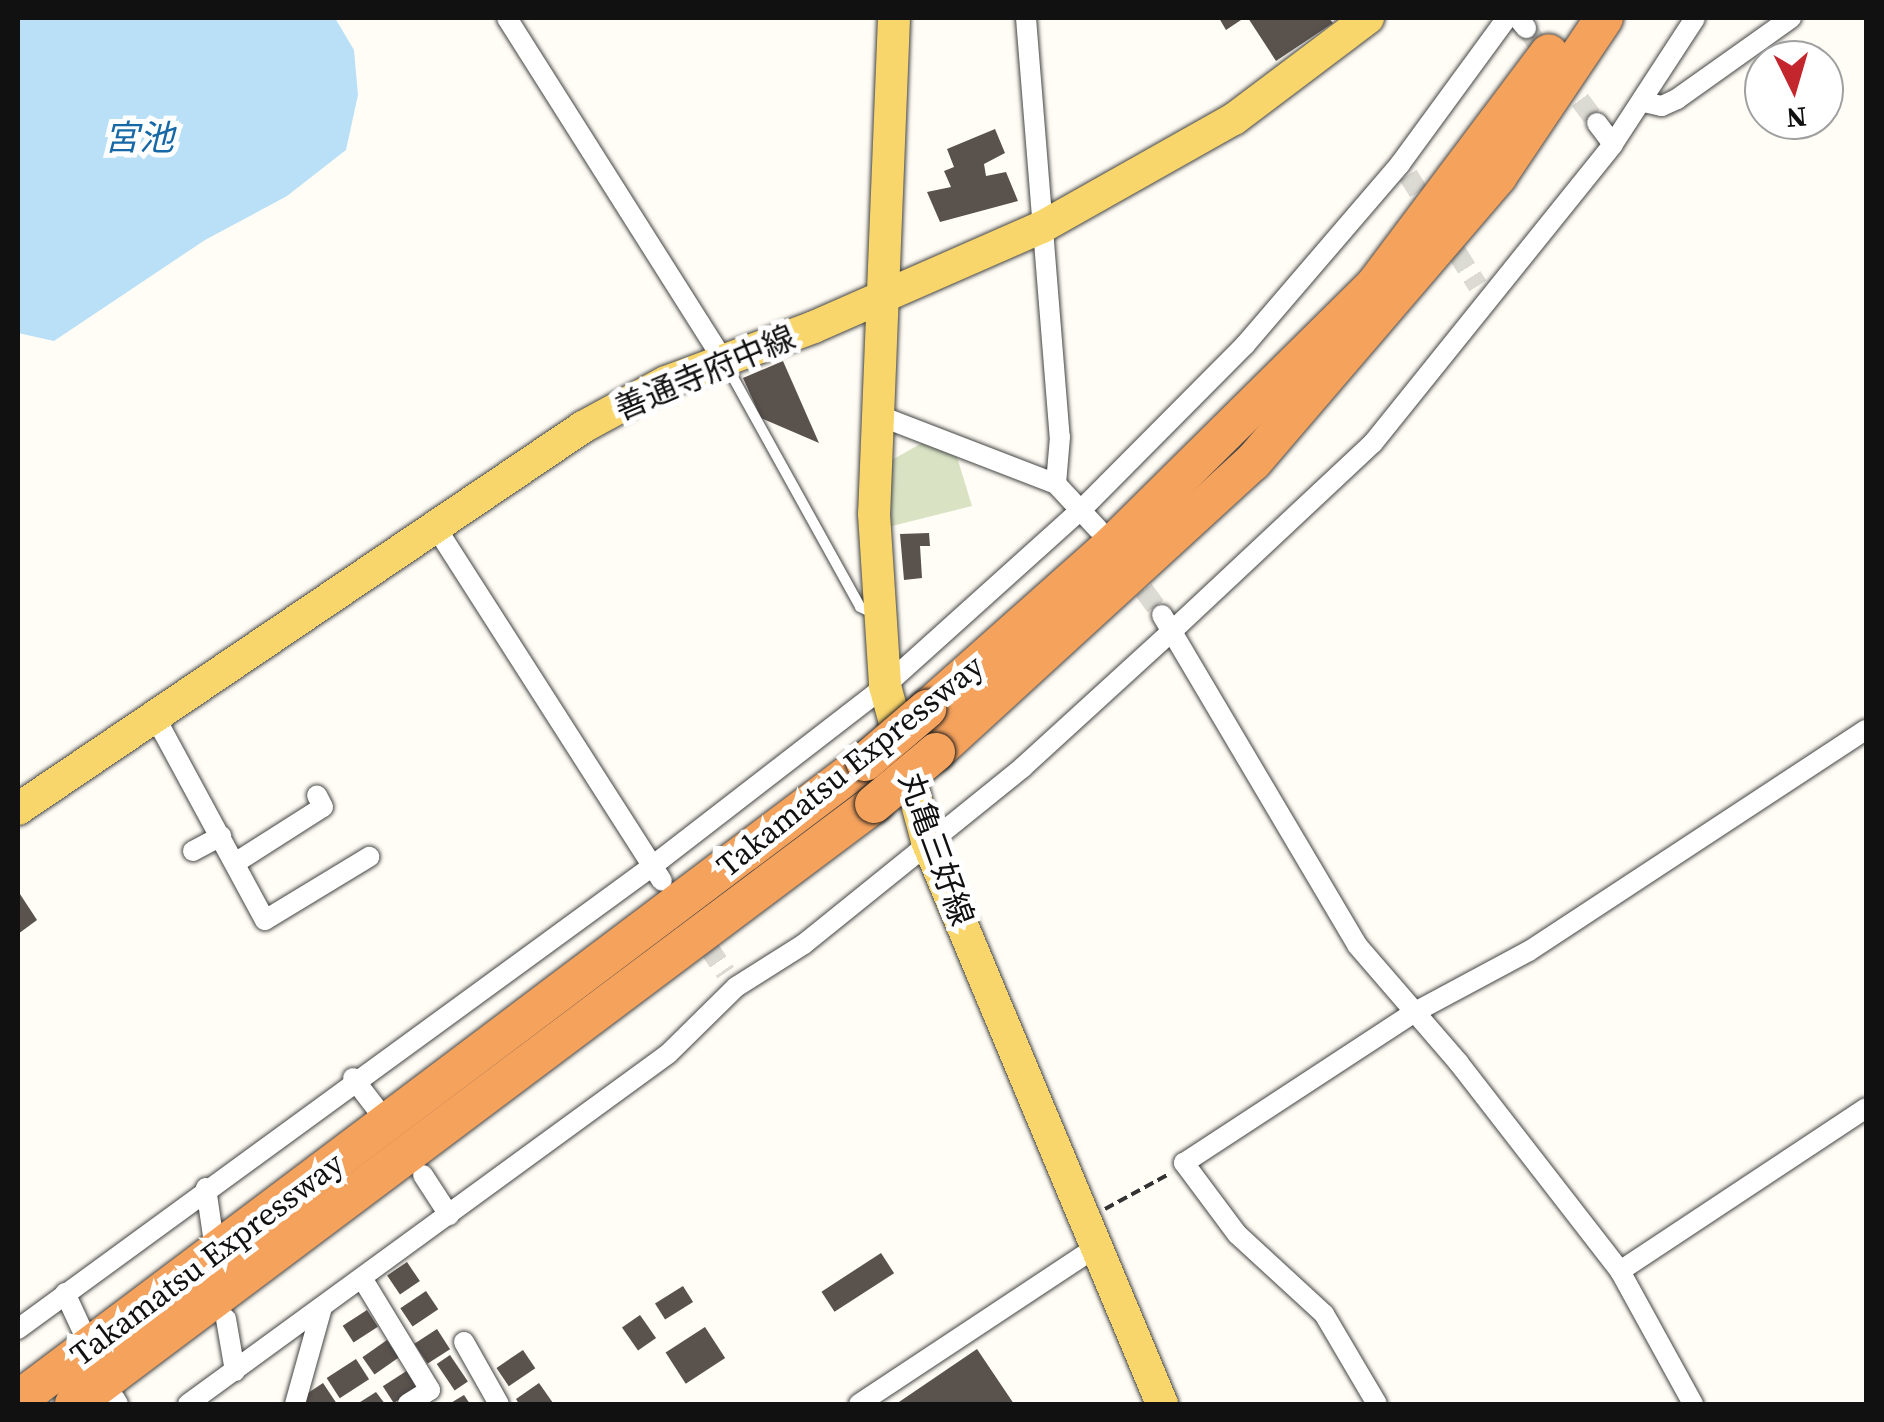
<!DOCTYPE html>
<html>
<head>
<meta charset="utf-8">
<style>
  body { margin:0 }
  #map { position:relative; width:1884px; height:1422px; overflow:hidden; background:#fffdf5; font-family:"Source Serif 4","Noto Sans JP",serif }
  div>[style] { position:absolute }
  .cemetery>* { inset:0; background:#d9e3c4 }
  .water>* { inset:0; background:#b9e0f7 }
  .building>* { inset:0; background:#5a524d; transform-origin:0 0 }
  .street-tunnel>* { height:20px; margin-top:-10px; transform-origin:0; background:repeating-linear-gradient(90deg,#dbdad3 0 20px,transparent 0 30px) }
  .path>* { height:4px; margin-top:-2px; transform-origin:0; background:repeating-linear-gradient(90deg,#333 0 10px,transparent 0 15px) }
  .roads { filter:drop-shadow(0 0 2px #444) drop-shadow(0 0 2px #444) }
  .lane>* { height:10px; margin:-5px; padding:0 5px; transform-origin:5px; border-radius:5px; background:#fff }
  .street>* { height:20px; margin:-10px; padding:0 10px; transform-origin:10px; border-radius:10px; background:#fff }
  .primary>* { height:32px; margin:-16px; padding:0 16px; transform-origin:16px; border-radius:16px; background:#f9d66b }
  .highway>* { height:38px; margin:-19px; padding:0 19px; transform-origin:19px; border-radius:19px; background:#f5a25d }
  .bridges { filter:drop-shadow(0 0 2px #222) drop-shadow(0 0 2px #222) }
  .highway-bridge>* { height:38px; margin:-19px; padding:0 19px; transform-origin:19px; border-radius:19px; background:#f5a25d }
  span { translate:-50% -50%; white-space:nowrap; text-align:center; line-height:1.15; -webkit-text-stroke:10px #fff; paint-order:stroke }
  .street-label { font-size:32px; color:#111 }
  .water-label { font-size:35px; color:#1768a6; font-style:italic }
  .frame { position:absolute; inset:0; border:20px solid #111; pointer-events:none }
  .north { position:absolute; left:1744px; top:40px; width:100px; height:100px; box-sizing:border-box; background:#fff; border:2px solid #a0a0a0; border-radius:50%; rotate:175deg; font-size:28px; font-weight:700; line-height:40px; text-align:center; color:#111 }
  .north::after { content:''; display:block; margin:auto; width:35px; height:45px; background:#c4262e; clip-path:polygon(50% 0,100% 100%,50% 72%,0 100%) }
</style>
</head>
<body>
<div id="map">
  <div class="cemetery">
    <div style="clip-path:polygon(922px 443px,957px 457px,972px 506px,888px 527px,890px 461px)"></div>
  </div>
  <div class="water">
    <div style="clip-path:polygon(18px 18px,335px 18px,354px 50px,358px 95px,346px 150px,287px 196px,205px 240px,54px 341px,18px 333px)"></div>
  </div>
  <div class="building">
    <div style="clip-path:polygon(1219px 18px,1244px 18px,1226px 30px)"></div>
    <div style="clip-path:polygon(1248px 18px,1329px 18px,1333px 23px,1276px 61px)"></div>
    <div style="clip-path:polygon(995px 129px,1005px 153px,984px 164px,986px 176px,1006px 172px,1018px 201px,940px 222px,927px 192px,951px 187px,944px 171px,954px 167px,947px 149px)"></div>
    <div style="clip-path:polygon(783px 361px,819px 443px,761px 418px,743px 378px)"></div>
    <div style="clip-path:polygon(929px 533px,930px 546px,920px 546px,922px 578px,904px 580px,900px 534px)"></div>
    <div style="clip-path:polygon(18px 891px,37px 920px,18px 934px)"></div>
    <div style="left:881px;top:1253px;width:24px;height:71px;rotate:57deg"></div>
    <div style="left:407px;top:1262px;width:23px;height:24px;rotate:56deg"></div>
    <div style="left:683px;top:1286px;width:19px;height:33px;rotate:58deg"></div>
    <div style="left:426px;top:1291px;width:22px;height:31px;rotate:56deg"></div>
    <div style="left:367px;top:1310px;width:20px;height:29px;rotate:57deg"></div>
    <div style="left:640px;top:1315px;width:28px;height:22px;rotate:55deg"></div>
    <div style="left:705px;top:1327px;width:37px;height:47px;rotate:57deg"></div>
    <div style="left:437px;top:1329px;width:24px;height:27px;rotate:57deg"></div>
    <div style="left:387px;top:1340px;width:21px;height:30px;rotate:55deg"></div>
    <div style="clip-path:polygon(977px 1349px,1014px 1404px,896px 1404px)"></div>
    <div style="left:523px;top:1350px;width:22px;height:32px;rotate:56deg"></div>
    <div style="left:450px;top:1355px;width:32px;height:16px;rotate:56deg"></div>
    <div style="left:356px;top:1359px;width:24px;height:35px;rotate:57deg"></div>
    <div style="left:408px;top:1370px;width:20px;height:30px;rotate:57deg"></div>
    <div style="clip-path:polygon(323px 1383px,337px 1404px,302px 1404px,299px 1399px)"></div>
    <div style="clip-path:polygon(539px 1383px,553px 1403px,519px 1404px,516px 1399px)"></div>
    <div style="clip-path:polygon(376px 1392px,385px 1404px,357px 1404px)"></div>
    <div style="clip-path:polygon(464px 1395px,470px 1404px,449px 1404px)"></div>
  </div>
  <div class="street-tunnel">
    <div style="left:1526px;top:28px;width:119px;rotate:53.2deg"></div>
    <div style="left:1408px;top:175px;width:131px;rotate:57.8deg"></div>
    <div style="left:1126px;top:566px;width:61px;rotate:53.7deg"></div>
    <div style="left:673px;top:896px;width:93px;rotate:55.5deg"></div>
  </div>
  <div class="path">
    <div style="left:1105px;top:1209px;width:75px;rotate:-28.6deg"></div>
  </div>
  <div class="roads">
    <div class="lane">
      <div style="left:725px;top:363px;width:279px;rotate:61deg"></div>
      <div style="left:860px;top:607px;width:14px;rotate:25deg"></div>
    </div>
    <div class="street">
      <div style="left:507px;top:18px;width:402px;rotate:57.7deg"></div>
      <div style="left:1026px;top:18px;width:420px;rotate:85.4deg"></div>
      <div style="left:1060px;top:437px;width:47px;rotate:94.9deg"></div>
      <div style="left:1518px;top:18px;width:13px;rotate:51deg"></div>
      <div style="left:1644px;top:102px;width:18px;rotate:13deg"></div>
      <div style="left:1662px;top:106px;width:17px;rotate:-25deg"></div>
      <div style="left:1677px;top:99px;width:140px;rotate:-35.4deg"></div>
      <div style="left:1597px;top:123px;width:26px;rotate:53deg"></div>
      <div style="left:880px;top:416px;width:189px;rotate:21.1deg"></div>
      <div style="left:1056px;top:484px;width:62px;rotate:47deg"></div>
      <div style="left:435px;top:526px;width:421px;rotate:57.4deg"></div>
      <div style="left:1162px;top:615px;width:383px;rotate:59.4deg"></div>
      <div style="left:1357px;top:945px;width:155px;rotate:49.2deg"></div>
      <div style="left:1458px;top:1062px;width:264px;rotate:52.2deg"></div>
      <div style="left:1620px;top:1271px;width:152px;rotate:61.2deg"></div>
      <div style="left:154px;top:715px;width:233px;rotate:61.6deg"></div>
      <div style="left:265px;top:920px;width:122px;rotate:-31.2deg"></div>
      <div style="left:193px;top:851px;width:32px;rotate:-28deg"></div>
      <div style="left:235px;top:863px;width:104px;rotate:-32.5deg"></div>
      <div style="left:323px;top:807px;width:13px;rotate:-117deg"></div>
      <div style="left:353px;top:1078px;width:44px;rotate:52.4deg"></div>
      <div style="left:423px;top:1175px;width:48px;rotate:57deg"></div>
      <div style="left:206px;top:1188px;width:49px;rotate:81.7deg"></div>
      <div style="left:1620px;top:1271px;width:295px;rotate:-33.5deg"></div>
      <div style="left:362px;top:1278px;width:131px;rotate:58.7deg"></div>
      <div style="left:430px;top:1390px;width:26px;rotate:148deg"></div>
      <div style="left:65px;top:1293px;width:43px;rotate:65.2deg"></div>
      <div style="left:226px;top:1319px;width:53px;rotate:80.2deg"></div>
      <div style="left:18px;top:1329px;width:784px;rotate:-36.12deg"></div>
      <div style="left:651px;top:867px;width:296px;rotate:-37.7deg"></div>
      <div style="left:885px;top:686px;width:266px;rotate:-42deg"></div>
      <div style="left:1083px;top:508px;width:230px;rotate:-45.2deg"></div>
      <div style="left:1245px;top:345px;width:238px;rotate:-49.4deg"></div>
      <div style="left:1400px;top:164px;width:181px;rotate:-53.8deg"></div>
      <div style="left:464px;top:1342px;width:71px;rotate:60.6deg"></div>
      <div style="left:115px;top:1399px;width:6px;rotate:59deg"></div>
      <div style="left:188px;top:1404px;width:594px;rotate:-36.1deg"></div>
      <div style="left:668px;top:1054px;width:95px;rotate:-44.6deg"></div>
      <div style="left:736px;top:987px;width:80px;rotate:-32.3deg"></div>
      <div style="left:804px;top:944px;width:282px;rotate:-38.9deg"></div>
      <div style="left:1023px;top:767px;width:202px;rotate:-42.4deg"></div>
      <div style="left:1172px;top:631px;width:275px;rotate:-43.1deg"></div>
      <div style="left:1373px;top:443px;width:383px;rotate:-51.2deg"></div>
      <div style="left:1613px;top:144px;width:150px;rotate:-56.9deg"></div>
      <div style="left:295px;top:1404px;width:101px;rotate:-74.4deg"></div>
      <div style="left:859px;top:1404px;width:287px;rotate:-33.5deg"></div>
      <div style="left:1377px;top:1404px;width:104px;rotate:-120.5deg"></div>
      <div style="left:1324px;top:1314px;width:118px;rotate:-137.4deg"></div>
      <div style="left:1237px;top:1234px;width:89px;rotate:-126.7deg"></div>
      <div style="left:1184px;top:1163px;width:276px;rotate:-33.2deg"></div>
      <div style="left:1415px;top:1012px;width:129px;rotate:-28.2deg"></div>
      <div style="left:1529px;top:951px;width:403px;rotate:-33.3deg"></div>
    </div>
    <div class="primary">
      <div style="left:894px;top:18px;width:496px;rotate:92.3deg"></div>
      <div style="left:874px;top:514px;width:172px;rotate:86.3deg"></div>
      <div style="left:885px;top:686px;width:161px;rotate:74.8deg"></div>
      <div style="left:927px;top:841px;width:610px;rotate:67.34deg"></div>
      <div style="left:18px;top:809px;width:682px;rotate:-34.06deg"></div>
      <div style="left:583px;top:427px;width:94px;rotate:-28.5deg"></div>
      <div style="left:666px;top:382px;width:158px;rotate:-20.4deg"></div>
      <div style="left:814px;top:327px;width:249px;rotate:-23.7deg"></div>
      <div style="left:1042px;top:227px;width:220px;rotate:-29.4deg"></div>
      <div style="left:1234px;top:119px;width:168px;rotate:-37deg"></div>
    </div>
    <div class="highway">
      <div style="left:927px;top:709px;width:250px;rotate:-41.6deg"></div>
      <div style="left:1114px;top:543px;width:366px;rotate:-44.7deg"></div>
      <div style="left:1374px;top:286px;width:291px;rotate:-53.1deg"></div>
      <div style="left:936px;top:752px;width:430px;rotate:-42.5deg"></div>
      <div style="left:1253px;top:462px;width:377px;rotate:-49.4deg"></div>
      <div style="left:1498px;top:176px;width:190px;rotate:-56.1deg"></div>
      <div style="left:18px;top:1400px;width:1060px;rotate:-36.99deg"></div>
      <div style="left:74px;top:1404px;width:1000px;rotate:-36.87deg"></div>
    </div>
  </div>
  <div class="bridges">
    <div class="highway-bridge">
      <div style="left:865px;top:762px;width:82px;rotate:-40.5deg"></div>
      <div style="left:874px;top:804px;width:81px;rotate:-40deg"></div>
    </div>
  </div>
  <div class="street-label">
    <span style="left:705px;top:373px;rotate:-23deg">善通寺府中線</span>
    <span style="left:850px;top:766px;rotate:-39deg">Takamatsu Expressway</span>
    <span style="left:936px;top:849px;rotate:70deg">丸亀三好線</span>
    <span style="left:207px;top:1259px;rotate:-37deg">Takamatsu Expressway</span>
  </div>
  <div class="water-label">
    <span style="left:139px;top:138px">宮池</span>
  </div>
  <div class="frame"></div>
  <div class="north">N</div>
</div>
</body>
</html>
